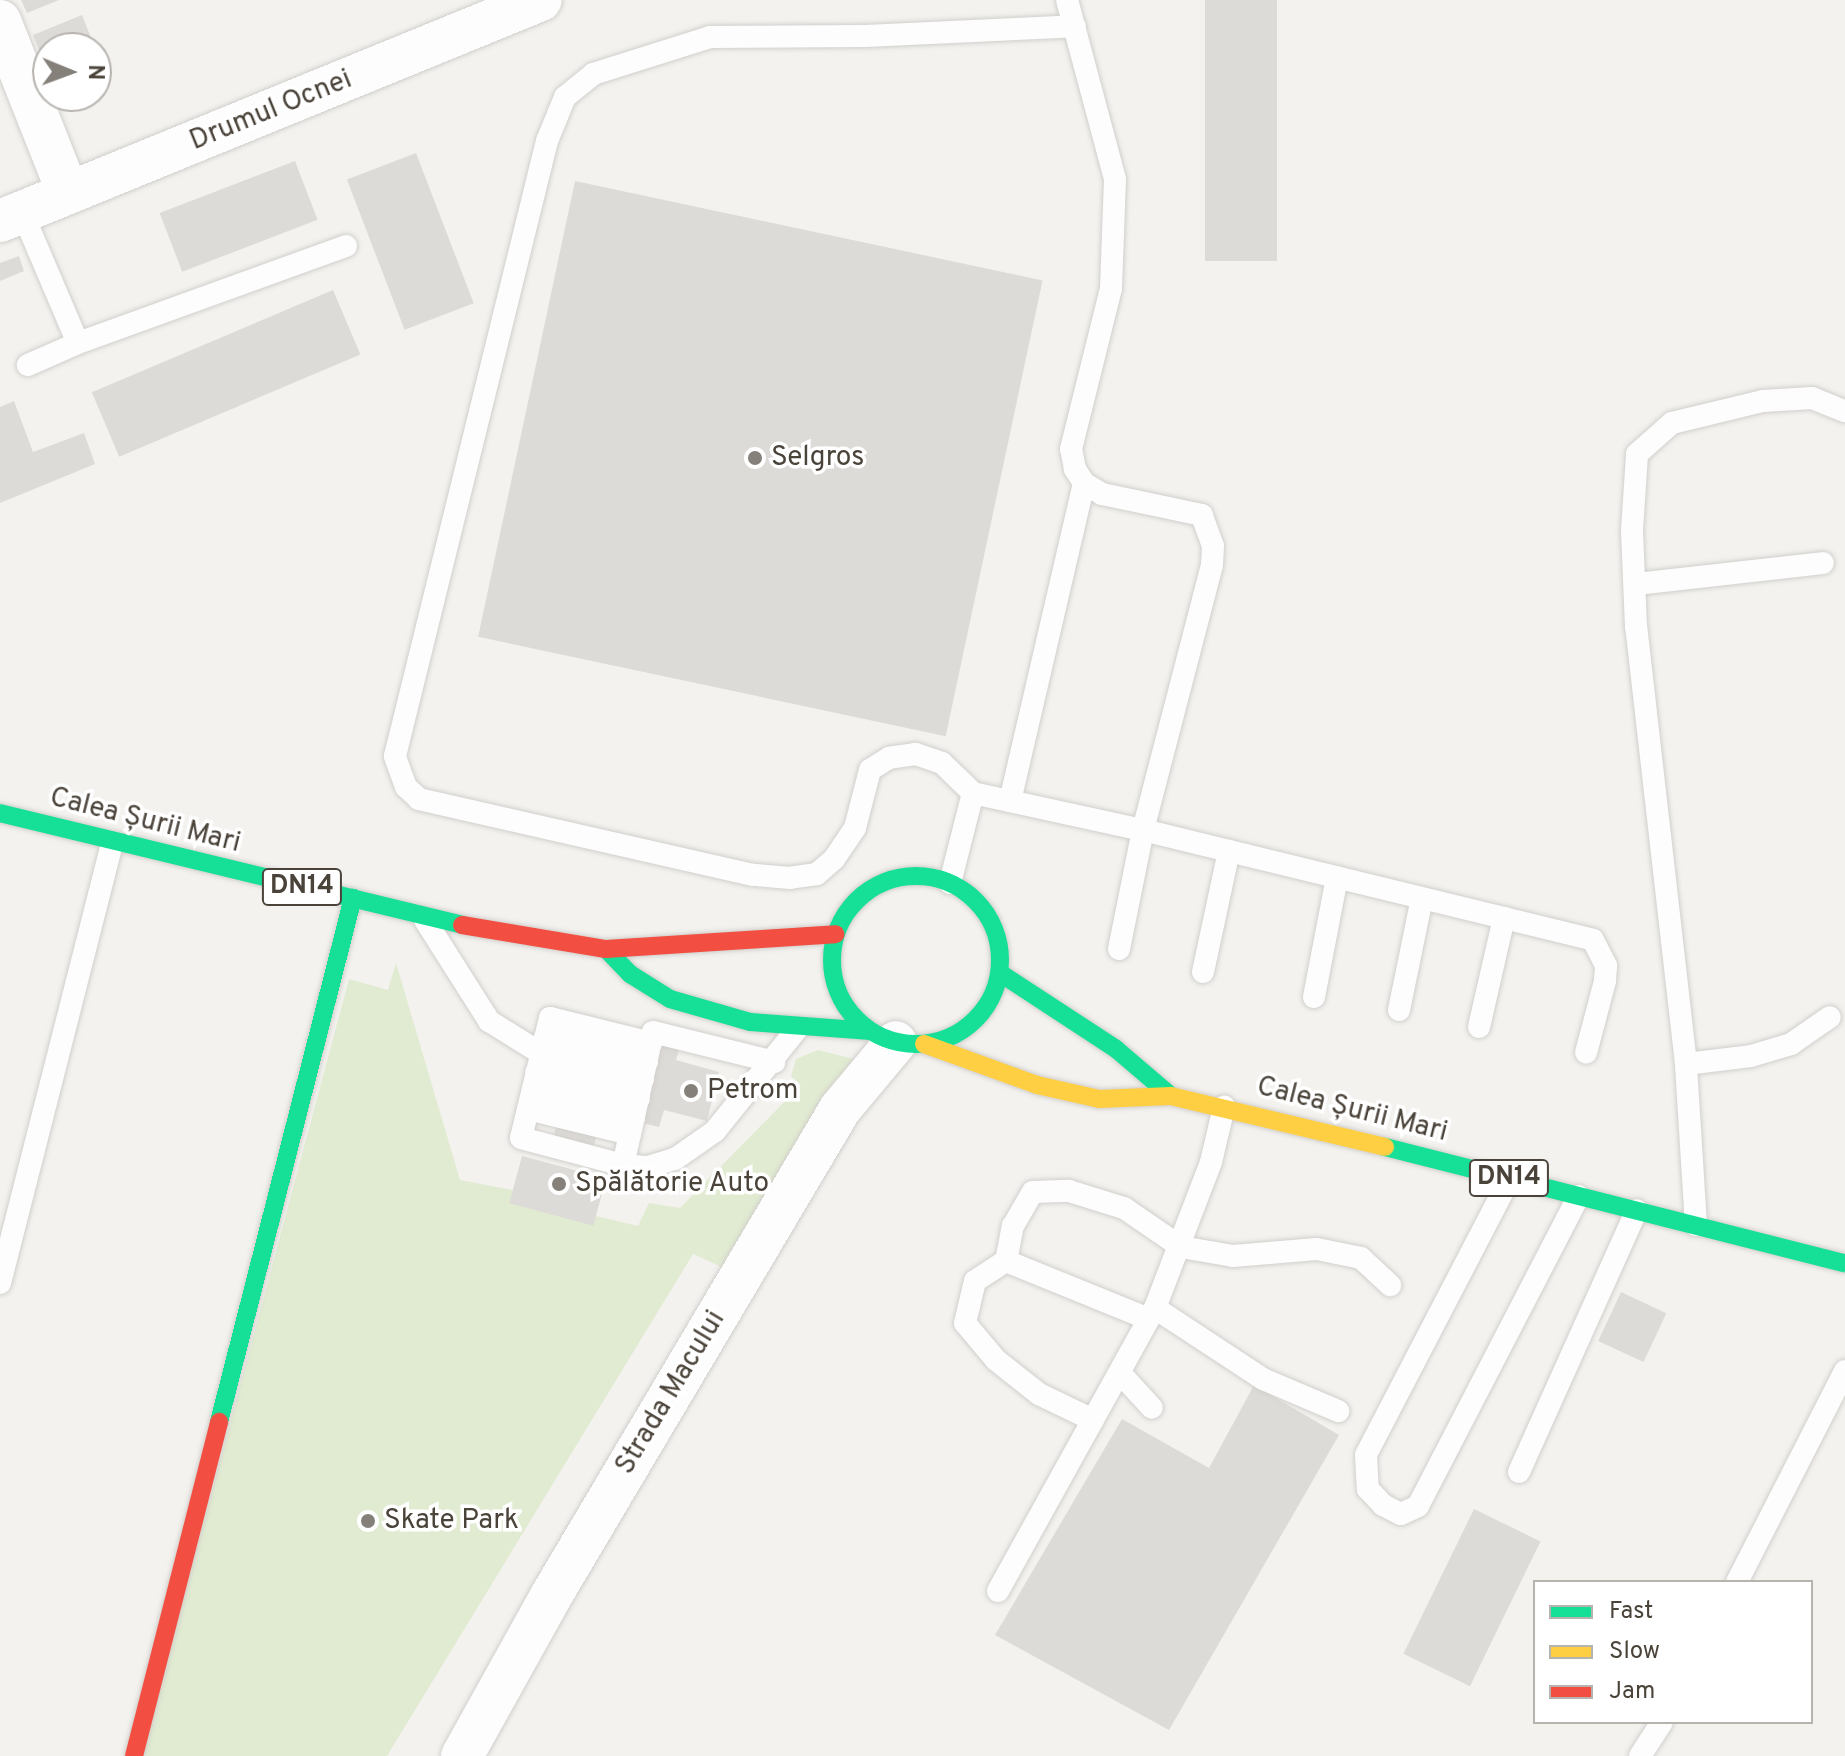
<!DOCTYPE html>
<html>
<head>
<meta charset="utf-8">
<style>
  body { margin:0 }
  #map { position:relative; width:1845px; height:1756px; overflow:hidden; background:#f3f2ef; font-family:Overpass,sans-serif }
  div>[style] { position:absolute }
  .green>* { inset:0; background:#e1ebd1 }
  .building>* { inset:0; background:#dddbd7; transform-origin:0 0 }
  .roads { filter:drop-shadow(0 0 2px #d1cfcc) drop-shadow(0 0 2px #d1cfcc) }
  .lane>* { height:22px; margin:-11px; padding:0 11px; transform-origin:11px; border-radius:11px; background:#fdfdfd }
  .street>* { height:42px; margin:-21px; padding:0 21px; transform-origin:21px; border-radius:21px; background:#fdfdfd }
  .fast>* { height:18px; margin:-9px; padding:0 9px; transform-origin:9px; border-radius:9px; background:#16e098 }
  .fast>.ring { margin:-9px; padding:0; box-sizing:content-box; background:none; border:18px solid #16e098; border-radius:50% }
  .slow>* { height:18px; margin:-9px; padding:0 9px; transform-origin:9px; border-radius:9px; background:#ffcf43 }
  .jam>* { height:18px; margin:-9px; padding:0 9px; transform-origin:9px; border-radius:9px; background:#f24e42 }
  .dots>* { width:22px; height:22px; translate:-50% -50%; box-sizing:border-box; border:4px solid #fff; border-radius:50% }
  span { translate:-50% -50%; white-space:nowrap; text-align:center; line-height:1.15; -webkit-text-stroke:7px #fff; paint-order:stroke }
  .shield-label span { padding:2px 6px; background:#fff; border:2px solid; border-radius:6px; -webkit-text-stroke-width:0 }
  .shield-label { font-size:26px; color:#4a433a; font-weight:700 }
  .street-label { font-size:28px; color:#4a433a }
  .poi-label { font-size:28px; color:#4a433a }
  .left { translate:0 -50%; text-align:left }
  .legend { position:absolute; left:1533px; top:1580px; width:280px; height:144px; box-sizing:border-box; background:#fff; border:2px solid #b7b4b0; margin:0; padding:10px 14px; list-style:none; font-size:24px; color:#4a433a }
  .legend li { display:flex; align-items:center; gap:16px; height:40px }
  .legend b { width:40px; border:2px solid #b7b4b0 }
  .north { position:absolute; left:32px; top:32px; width:80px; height:80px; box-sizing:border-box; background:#fff; border:2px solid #b7b4b0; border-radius:50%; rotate:91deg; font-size:22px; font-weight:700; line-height:32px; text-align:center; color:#4a433a }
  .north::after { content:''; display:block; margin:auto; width:28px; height:36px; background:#858079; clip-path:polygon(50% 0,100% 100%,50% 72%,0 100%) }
</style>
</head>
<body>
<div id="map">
  <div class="green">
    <div style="clip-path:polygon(396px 963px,460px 1180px,513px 1190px,510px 1203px,593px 1224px,596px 1216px,638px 1226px,649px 1203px,680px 1208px,801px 1085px,791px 1076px,796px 1059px,818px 1050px,854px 1059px,724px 1268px,693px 1254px,387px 1756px,141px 1756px,349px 979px,388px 990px)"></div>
  </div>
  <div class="building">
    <div style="clip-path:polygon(21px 0,59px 0,27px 13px)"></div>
    <div style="left:1205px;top:0;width:72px;height:261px"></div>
    <div style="clip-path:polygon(82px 15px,95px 48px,48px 48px,48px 72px,33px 35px)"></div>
    <div style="left:416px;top:153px;width:161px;height:74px;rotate:69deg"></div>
    <div style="left:295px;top:161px;width:63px;height:145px;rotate:69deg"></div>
    <div style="left:575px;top:181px;width:478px;height:466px;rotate:12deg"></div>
    <div style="clip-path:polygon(19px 256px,24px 271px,0 281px,0 263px)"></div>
    <div style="left:333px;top:290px;width:70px;height:262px;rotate:67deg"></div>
    <div style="clip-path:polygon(14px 401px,33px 452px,84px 433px,95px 464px,0 503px,0 407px)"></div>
    <div style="clip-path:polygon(584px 1020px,680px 1045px,676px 1060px,719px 1072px,707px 1121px,664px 1110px,659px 1127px,602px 1113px,593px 1150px,553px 1139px)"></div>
    <div style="left:522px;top:1156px;width:87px;height:49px;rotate:15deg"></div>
    <div style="left:1621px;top:1292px;width:50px;height:54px;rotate:25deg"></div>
    <div style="clip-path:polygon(1254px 1385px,1339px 1435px,1169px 1730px,995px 1635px,1122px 1419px,1209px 1468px)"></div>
    <div style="left:1474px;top:1509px;width:74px;height:161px;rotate:26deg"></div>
  </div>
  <div class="roads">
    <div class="lane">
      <div style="left:22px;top:212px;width:142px;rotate:66.9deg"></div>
      <div style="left:78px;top:343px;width:55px;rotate:156.3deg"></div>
      <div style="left:78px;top:343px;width:285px;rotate:-19.9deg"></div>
      <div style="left:1636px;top:584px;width:188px;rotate:-6.4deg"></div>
      <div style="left:973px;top:793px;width:43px;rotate:-135.9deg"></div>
      <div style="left:942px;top:763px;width:28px;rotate:-161deg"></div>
      <div style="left:916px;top:754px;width:27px;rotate:172deg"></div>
      <div style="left:889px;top:758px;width:22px;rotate:148deg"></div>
      <div style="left:870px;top:770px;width:60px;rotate:104.5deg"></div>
      <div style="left:855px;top:828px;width:37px;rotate:124deg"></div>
      <div style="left:834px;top:859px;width:23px;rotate:139deg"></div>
      <div style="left:817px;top:874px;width:27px;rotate:172deg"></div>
      <div style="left:790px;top:878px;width:37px;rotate:-175deg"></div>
      <div style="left:753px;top:875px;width:343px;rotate:-167.2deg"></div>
      <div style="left:419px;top:799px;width:18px;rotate:-137deg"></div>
      <div style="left:406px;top:787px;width:33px;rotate:-110deg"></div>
      <div style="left:395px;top:756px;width:634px;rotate:-76.12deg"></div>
      <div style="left:547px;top:141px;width:48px;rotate:-67.8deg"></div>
      <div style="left:565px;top:97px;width:36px;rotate:-39deg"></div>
      <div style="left:593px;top:74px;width:123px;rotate:-17.5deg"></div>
      <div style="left:710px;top:37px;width:156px;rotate:-0.4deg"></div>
      <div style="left:866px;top:36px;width:209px;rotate:-2.7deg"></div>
      <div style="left:1010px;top:801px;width:326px;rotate:-76.9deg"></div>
      <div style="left:950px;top:883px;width:93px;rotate:-75.7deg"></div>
      <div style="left:973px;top:793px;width:174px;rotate:12.3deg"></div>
      <div style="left:1143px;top:830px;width:274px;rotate:-75.4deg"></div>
      <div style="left:1212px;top:565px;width:19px;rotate:-87deg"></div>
      <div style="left:1213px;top:546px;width:33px;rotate:-110deg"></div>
      <div style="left:1202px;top:515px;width:102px;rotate:-168.1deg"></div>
      <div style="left:1102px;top:494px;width:21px;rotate:-149deg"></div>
      <div style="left:1084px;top:483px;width:17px;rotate:-123deg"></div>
      <div style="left:1075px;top:469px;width:20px;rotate:-101deg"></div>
      <div style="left:1071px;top:449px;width:166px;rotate:-76deg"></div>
      <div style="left:1111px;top:288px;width:109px;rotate:-87.9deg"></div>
      <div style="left:1115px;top:179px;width:185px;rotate:-105deg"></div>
      <div style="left:425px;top:920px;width:120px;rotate:57.6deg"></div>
      <div style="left:489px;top:1021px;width:62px;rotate:31.9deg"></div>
      <div style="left:542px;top:1054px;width:104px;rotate:13.9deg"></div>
      <div style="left:1119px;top:949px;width:121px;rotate:-78.6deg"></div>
      <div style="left:1143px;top:830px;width:463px;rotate:13.7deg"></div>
      <div style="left:1593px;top:940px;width:29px;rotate:63deg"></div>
      <div style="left:1606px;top:966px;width:15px;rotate:94deg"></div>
      <div style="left:1605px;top:981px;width:74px;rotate:104.8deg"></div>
      <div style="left:1203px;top:972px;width:124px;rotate:-77.9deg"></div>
      <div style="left:1314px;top:997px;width:122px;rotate:-79.1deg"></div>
      <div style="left:1399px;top:1010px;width:114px;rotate:-78.4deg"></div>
      <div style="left:1479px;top:1027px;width:112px;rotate:-77.1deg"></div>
      <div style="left:545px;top:1037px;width:105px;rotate:13.2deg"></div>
      <div style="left:651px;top:1043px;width:104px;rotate:-166.1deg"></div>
      <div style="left:550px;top:1018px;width:123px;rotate:103.6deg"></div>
      <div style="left:521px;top:1138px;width:106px;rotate:14.8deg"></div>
      <div style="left:623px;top:1165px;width:25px;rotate:5deg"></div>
      <div style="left:648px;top:1167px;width:28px;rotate:-17deg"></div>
      <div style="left:675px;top:1159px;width:49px;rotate:-35deg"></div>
      <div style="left:715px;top:1131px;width:131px;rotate:-51.2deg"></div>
      <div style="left:1686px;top:1064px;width:65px;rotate:-7deg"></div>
      <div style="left:1751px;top:1056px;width:42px;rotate:-16.7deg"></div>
      <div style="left:1791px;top:1044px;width:47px;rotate:-34.7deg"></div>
      <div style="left:536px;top:1073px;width:106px;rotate:13.6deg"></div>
      <div style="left:532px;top:1093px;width:105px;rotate:13.8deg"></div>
      <div style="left:528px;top:1109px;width:105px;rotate:13.8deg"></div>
      <div style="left:623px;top:1165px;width:136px;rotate:-77.3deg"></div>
      <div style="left:653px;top:1032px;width:125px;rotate:13.9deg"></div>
      <div style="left:1510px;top:1178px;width:312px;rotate:117.5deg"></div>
      <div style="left:1366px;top:1455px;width:34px;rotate:87deg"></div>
      <div style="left:1368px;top:1489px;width:22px;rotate:47deg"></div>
      <div style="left:1383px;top:1505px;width:20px;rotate:27deg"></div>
      <div style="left:1401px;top:1514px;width:19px;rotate:-25deg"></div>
      <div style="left:1418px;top:1506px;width:349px;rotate:-62.6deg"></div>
      <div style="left:1696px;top:1225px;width:161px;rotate:-93.6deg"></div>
      <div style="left:1686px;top:1064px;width:440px;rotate:-96.5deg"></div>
      <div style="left:1636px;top:627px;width:97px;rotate:-92.4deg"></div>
      <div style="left:1632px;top:530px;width:76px;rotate:-86.2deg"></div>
      <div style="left:1637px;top:454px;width:47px;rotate:-41.5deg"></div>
      <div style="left:1672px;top:423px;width:94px;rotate:-13.6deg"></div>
      <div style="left:1763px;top:401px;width:49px;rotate:-3.5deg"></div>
      <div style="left:1812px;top:398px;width:35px;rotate:22deg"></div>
      <div style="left:1006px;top:1261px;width:36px;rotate:-79deg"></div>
      <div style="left:1013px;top:1226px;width:39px;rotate:-60deg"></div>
      <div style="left:1033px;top:1192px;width:36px;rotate:-2deg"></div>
      <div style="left:1069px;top:1191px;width:58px;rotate:17.2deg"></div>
      <div style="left:1124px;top:1208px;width:69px;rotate:34.4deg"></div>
      <div style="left:1181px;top:1247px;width:53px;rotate:9.8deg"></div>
      <div style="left:1233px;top:1256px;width:84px;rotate:-4.8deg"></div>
      <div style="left:1317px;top:1249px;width:45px;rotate:11.6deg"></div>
      <div style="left:1361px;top:1258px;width:40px;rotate:43deg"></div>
      <div style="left:0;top:1283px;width:453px;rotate:-75.7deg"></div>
      <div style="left:1155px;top:1308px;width:129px;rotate:33.3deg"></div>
      <div style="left:1263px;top:1379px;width:82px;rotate:23.1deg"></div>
      <div style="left:1120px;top:1373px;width:47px;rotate:47.6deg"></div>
      <div style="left:1093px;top:1420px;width:60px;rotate:-154.3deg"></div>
      <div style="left:1039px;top:1394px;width:55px;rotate:-141.7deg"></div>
      <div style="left:996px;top:1360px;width:48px;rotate:-130deg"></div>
      <div style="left:965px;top:1323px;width:43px;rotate:-76.6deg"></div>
      <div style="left:975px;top:1281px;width:37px;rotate:-33deg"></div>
      <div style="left:1006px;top:1261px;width:154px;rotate:22.1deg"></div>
      <div style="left:1519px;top:1472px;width:287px;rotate:-65.8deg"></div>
      <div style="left:1737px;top:1582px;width:237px;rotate:-62.9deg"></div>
      <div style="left:998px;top:1591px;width:324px;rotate:-61deg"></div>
      <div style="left:1155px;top:1308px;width:156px;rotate:-69deg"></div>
      <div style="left:1211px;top:1162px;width:57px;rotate:-76.7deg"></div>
      <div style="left:1640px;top:1756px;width:40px;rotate:-57.1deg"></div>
    </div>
    <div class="street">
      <div style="left:0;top:21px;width:185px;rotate:68.4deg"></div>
      <div style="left:0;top:221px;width:584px;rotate:-22.22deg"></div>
      <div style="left:462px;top:1756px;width:183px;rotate:-60.9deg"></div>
      <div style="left:551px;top:1596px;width:566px;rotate:-59.31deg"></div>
      <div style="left:840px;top:1109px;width:87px;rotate:-50.1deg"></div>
    </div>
    <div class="fast">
      <div style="left:0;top:813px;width:475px;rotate:13.6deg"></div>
      <div class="ring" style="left:832px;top:876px;width:150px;height:150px"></div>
      <div style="left:606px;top:949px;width:35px;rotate:46deg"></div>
      <div style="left:630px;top:974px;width:47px;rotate:32deg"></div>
      <div style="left:670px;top:999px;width:83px;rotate:16deg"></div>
      <div style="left:750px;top:1022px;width:121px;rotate:4.3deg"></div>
      <div style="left:1000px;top:973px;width:139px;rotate:33.2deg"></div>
      <div style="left:1116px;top:1049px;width:72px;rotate:40.5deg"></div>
      <div style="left:1385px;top:1147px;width:474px;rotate:14.2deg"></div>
      <div style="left:219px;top:1422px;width:541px;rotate:-75.66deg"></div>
    </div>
    <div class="slow">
      <div style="left:924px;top:1044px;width:120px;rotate:19.9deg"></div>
      <div style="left:1037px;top:1085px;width:64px;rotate:12.7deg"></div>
      <div style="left:1099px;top:1099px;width:72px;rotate:-2.4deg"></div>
      <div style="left:1171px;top:1096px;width:220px;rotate:13.4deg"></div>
    </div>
    <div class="jam">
      <div style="left:462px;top:925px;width:146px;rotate:9.5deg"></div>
      <div style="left:606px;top:949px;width:230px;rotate:-3.7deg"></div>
      <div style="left:134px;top:1756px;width:345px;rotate:-75.7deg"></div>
    </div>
  </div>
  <div class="dots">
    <div style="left:755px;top:458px;background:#858079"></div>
    <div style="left:691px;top:1091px;background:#858079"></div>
    <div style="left:559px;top:1184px;background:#858079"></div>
    <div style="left:368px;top:1521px;background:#858079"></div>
  </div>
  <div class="shield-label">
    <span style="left:302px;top:887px">DN14</span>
    <span style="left:1509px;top:1178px">DN14</span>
  </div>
  <div class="street-label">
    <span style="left:271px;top:111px;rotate:-22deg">Drumul Ocnei</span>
    <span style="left:145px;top:821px;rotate:14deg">Calea Șurii Mari</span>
    <span style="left:1352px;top:1110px;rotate:14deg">Calea Șurii Mari</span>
    <span style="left:671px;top:1393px;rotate:-59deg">Strada Macului</span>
  </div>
  <div class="poi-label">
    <span class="left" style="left:771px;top:458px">Selgros</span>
    <span class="left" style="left:707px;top:1091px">Petrom</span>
    <span class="left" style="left:575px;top:1184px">Spălătorie Auto</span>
    <span class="left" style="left:384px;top:1521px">Skate Park</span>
  </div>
  <ul class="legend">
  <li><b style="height:10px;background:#16e098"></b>Fast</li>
  <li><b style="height:10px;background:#ffcf43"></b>Slow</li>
  <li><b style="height:10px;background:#f24e42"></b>Jam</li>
  </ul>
  <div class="north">N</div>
</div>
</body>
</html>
